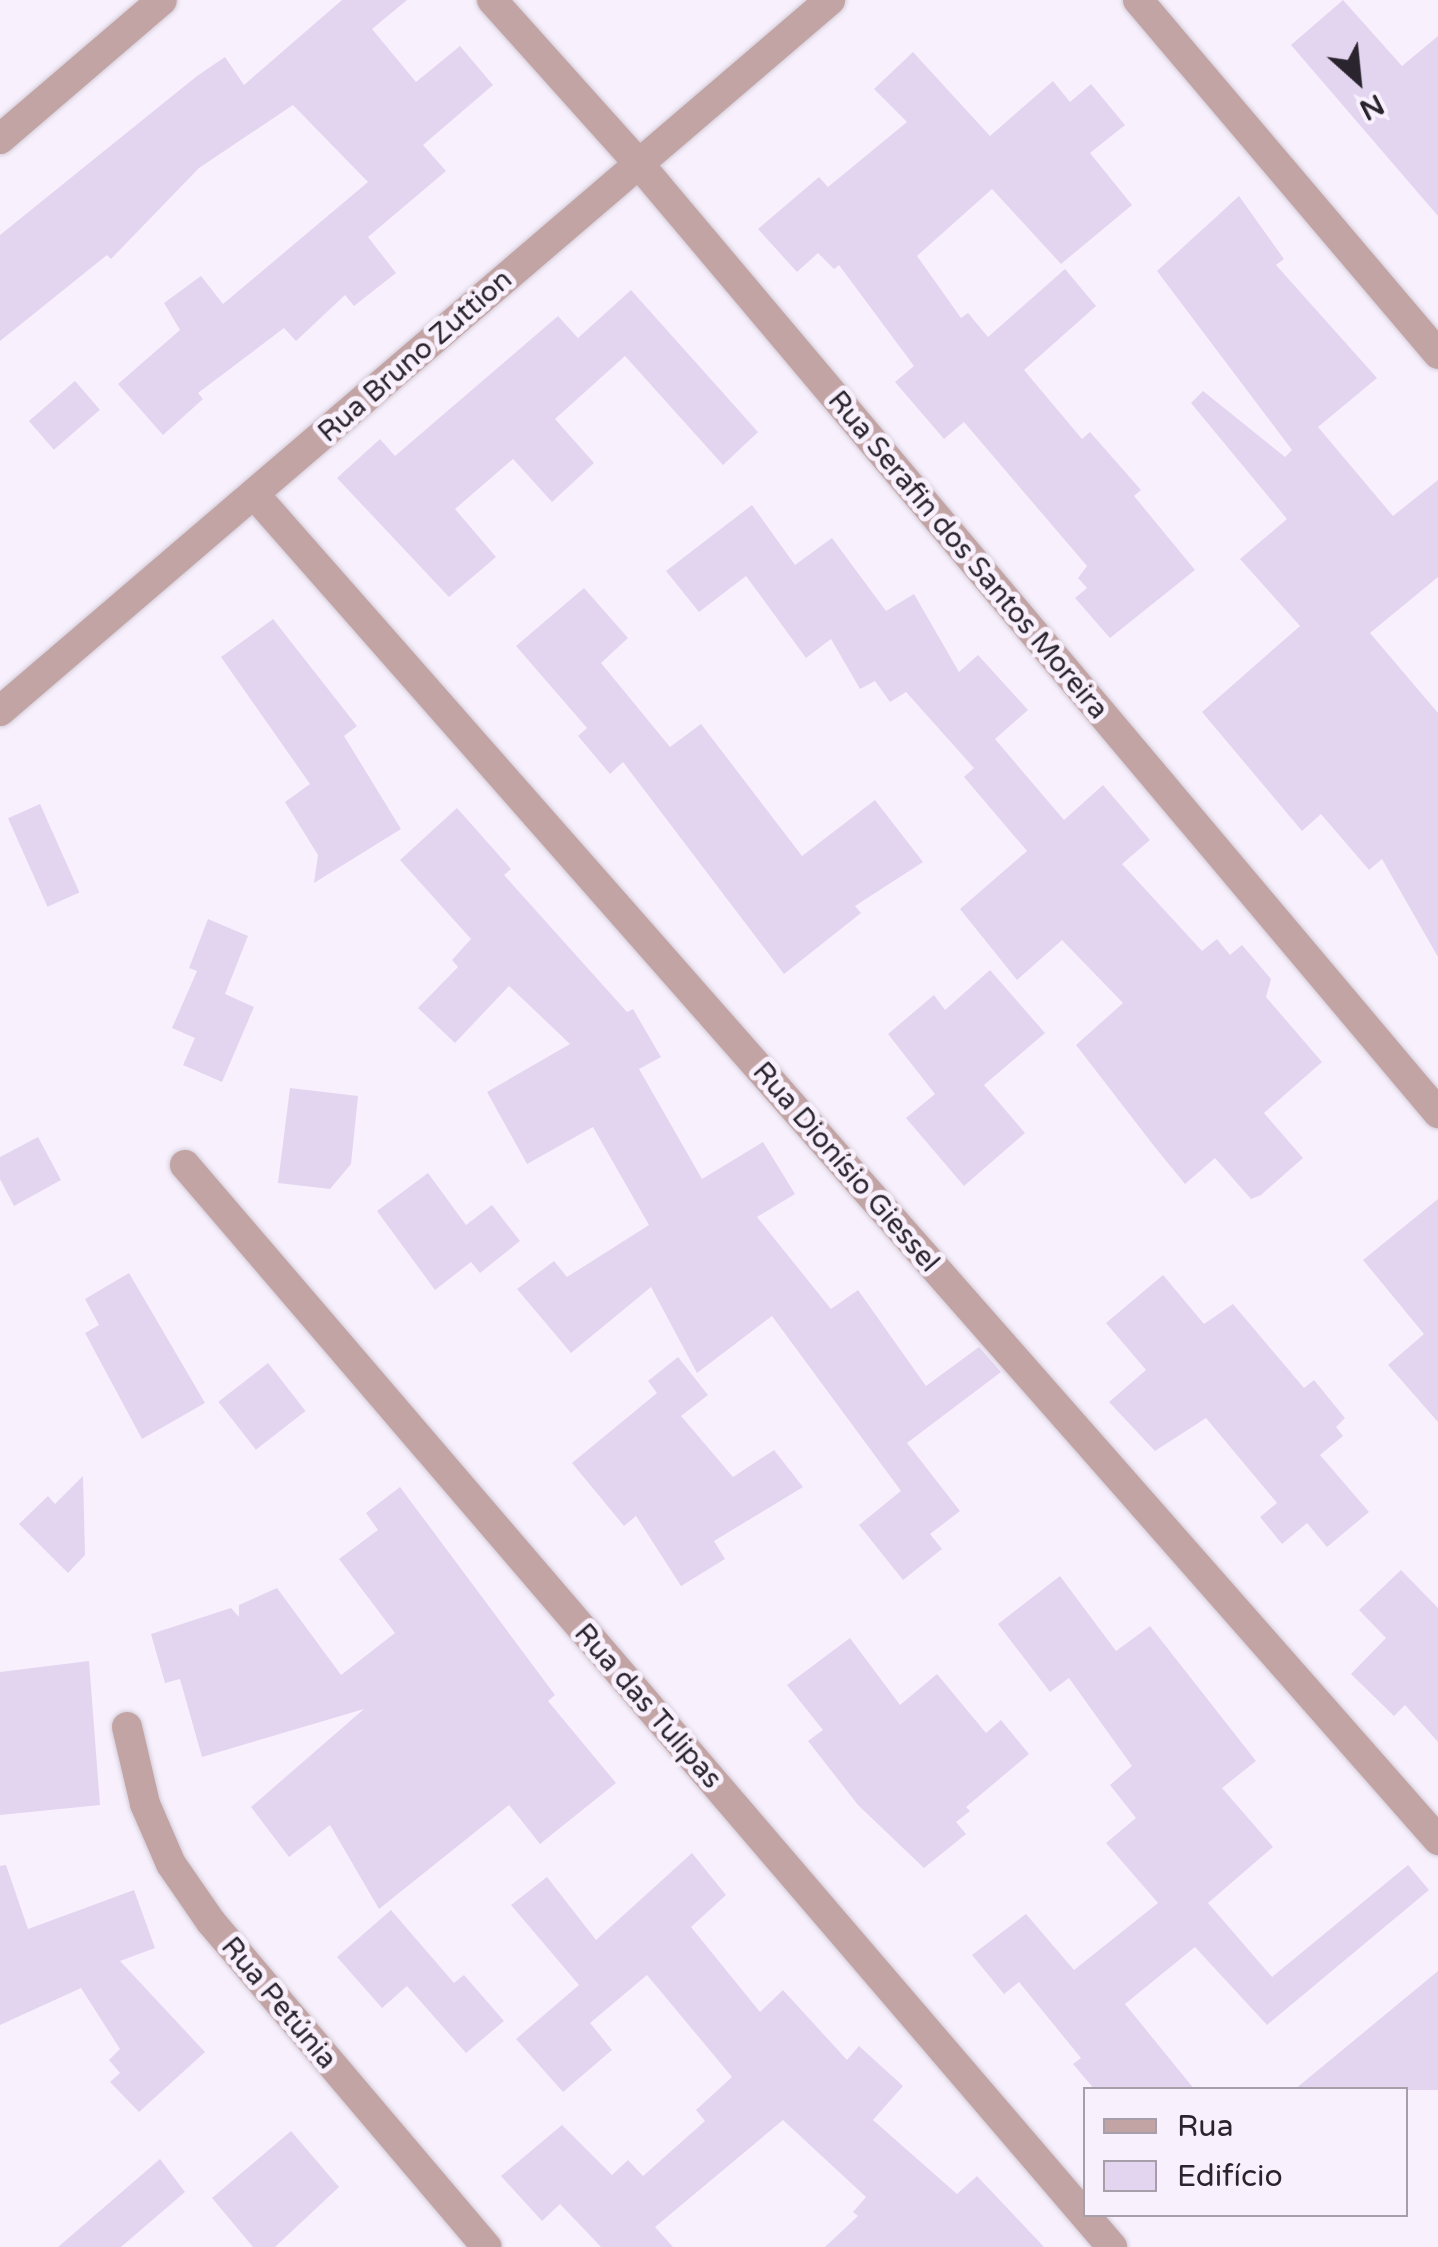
<!DOCTYPE html>
<html>
<head>
<meta charset="utf-8">
<style>
  body { margin:0 }
  #map { position:relative; width:1438px; height:2247px; overflow:hidden; background:#f8f1fd; font-family:"Varela Round",sans-serif }
  div>[style] { position:absolute }
  .building>* { inset:0; background:#e3d4f0; transform-origin:0 0 }
  .roads { filter:drop-shadow(0 0 2px #d3ccd8) drop-shadow(0 0 2px #d3ccd8) }
  .minor>* { height:30px; margin:-15px; padding:0 15px; transform-origin:15px; border-radius:15px; background:#c3a4a5 }
  span { translate:-50% -50%; white-space:nowrap; text-align:center; line-height:1.15; -webkit-text-stroke:10px #f8f1fd; paint-order:stroke }
  .street-label { font-size:28px; color:#2a242e }
  .legend { position:absolute; left:1083px; top:2087px; width:325px; height:130px; box-sizing:border-box; background:#f8f1fd; border:2px solid #a69faa; margin:0; padding:12px 18px; list-style:none; font-size:30px; color:#2a242e }
  .legend li { display:flex; align-items:center; gap:20px; height:50px }
  .legend b { width:50px; border:2px solid #a69faa }
  .north { position:absolute; left:1308px; top:30px; width:100px; height:100px; -webkit-text-stroke:8px #f8f1fd; paint-order:stroke; rotate:153deg; font-size:28px; font-weight:700; line-height:40px; text-align:center; color:#2a242e }
  .north::after { content:''; display:block; margin:auto; width:35px; height:45px; background:#2a242e; clip-path:polygon(50% 0,100% 100%,50% 72%,0 100%) }
</style>
</head>
<body>
<div id="map">
  <div class="building">
    <div style="clip-path:polygon(342px 0,407px 0,372px 29px,416px 82px,460px 46px,493px 85px,423px 145px,446px 171px,368px 237px,396px 273px,354px 306px,345px 295px,296px 341px,284px 328px,198px 393px,203px 399px,163px 435px,118px 384px,180px 330px,164px 303px,201px 276px,223px 304px,368px 182px,293px 105px,199px 168px,111px 259px,107px 255px,0 341px,0 235px,197px 76px,225px 57px,244px 85px)"></div>
    <div style="clip-path:polygon(1343px 0,1402px 66px,1438px 36px,1438px 216px,1291px 45px)"></div>
    <div style="clip-path:polygon(913px 52px,990px 136px,1053px 81px,1070px 102px,1091px 84px,1125px 125px,1090px 153px,1132px 205px,1061px 264px,992px 189px,917px 256px,961px 318px,968px 313px,988px 337px,1065px 269px,1096px 306px,1024px 370px,1082px 439px,1090px 432px,1141px 490px,1134px 496px,1195px 570px,1110px 638px,1075px 598px,1087px 588px,1078px 578px,1087px 566px,964px 422px,944px 439px,895px 382px,914px 366px,839px 265px,834px 269px,818px 253px,797px 272px,758px 229px,819px 177px,828px 187px,907px 122px,874px 89px)"></div>
    <div style="clip-path:polygon(1239px 196px,1284px 259px,1276px 265px,1377px 378px,1318px 427px,1393px 516px,1438px 480px,1438px 577px,1370px 633px,1438px 713px,1438px 957px,1382px 859px,1369px 870px,1321px 814px,1302px 831px,1202px 712px,1300px 626px,1240px 559px,1287px 519px,1191px 403px,1203px 391px,1285px 457px,1292px 450px,1157px 271px)"></div>
    <div style="clip-path:polygon(631px 290px,758px 432px,723px 465px,625px 356px,555px 419px,594px 463px,552px 502px,513px 459px,455px 509px,496px 557px,449px 597px,337px 478px,380px 439px,395px 456px,558px 316px,578px 338px)"></div>
    <div style="left:75px;top:381px;width:38px;height:61px;rotate:49deg"></div>
    <div style="clip-path:polygon(752px 505px,795px 565px,832px 538px,886px 611px,914px 594px,959px 672px,978px 655px,1028px 710px,995px 739px,1064px 820px,1103px 785px,1150px 840px,1122px 864px,1202px 951px,1217px 939px,1230px 955px,1242px 945px,1271px 979px,1266px 997px,1322px 1062px,1264px 1113px,1303px 1158px,1261px 1195px,1251px 1199px,1215px 1158px,1185px 1184px,1154px 1146px,1076px 1045px,1123px 1003px,1062px 940px,1017px 980px,960px 909px,1027px 851px,964px 777px,974px 768px,906px 692px,890px 702px,875px 681px,860px 689px,831px 639px,806px 658px,746px 576px,699px 612px,666px 571px)"></div>
    <div style="clip-path:polygon(584px 588px,628px 638px,601px 663px,670px 747px,701px 724px,802px 856px,875px 800px,923px 862px,855px 906px,861px 913px,784px 974px,623px 762px,610px 774px,578px 736px,587px 728px,516px 646px)"></div>
    <div style="clip-path:polygon(273px 619px,357px 726px,344px 736px,401px 829px,314px 883px,318px 855px,285px 802px,310px 784px,221px 657px)"></div>
    <div style="left:40px;top:804px;width:97px;height:35px;rotate:66deg"></div>
    <div style="clip-path:polygon(457px 808px,511px 869px,504px 875px,627px 1012px,633px 1009px,661px 1057px,639px 1069px,702px 1179px,763px 1142px,795px 1194px,757px 1217px,831px 1309px,858px 1290px,926px 1386px,979px 1347px,1001px 1372px,907px 1443px,960px 1511px,930px 1534px,942px 1549px,903px 1580px,859px 1525px,901px 1491px,772px 1316px,697px 1373px,651px 1287px,571px 1353px,517px 1289px,554px 1261px,567px 1277px,649px 1225px,593px 1127px,527px 1164px,487px 1092px,570px 1044px,509px 986px,455px 1043px,418px 1008px,458px 967px,452px 960px,471px 939px,400px 860px)"></div>
    <div style="clip-path:polygon(208px 919px,248px 936px,225px 994px,254px 1007px,222px 1082px,183px 1065px,195px 1038px,172px 1028px,197px 971px,189px 968px)"></div>
    <div style="clip-path:polygon(990px 970px,1045px 1033px,984px 1085px,1025px 1133px,964px 1186px,906px 1118px,935px 1094px,888px 1034px,934px 995px,945px 1010px)"></div>
    <div style="clip-path:polygon(290px 1088px,358px 1096px,351px 1164px,330px 1189px,278px 1183px)"></div>
    <div style="clip-path:polygon(38px 1137px,61px 1180px,14px 1206px,0 1179px,0 1157px)"></div>
    <div style="clip-path:polygon(428px 1173px,466px 1225px,492px 1205px,520px 1241px,480px 1273px,471px 1262px,435px 1290px,377px 1211px)"></div>
    <div style="clip-path:polygon(1438px 1199px,1438px 1422px,1388px 1365px,1424px 1334px,1363px 1260px)"></div>
    <div style="clip-path:polygon(129px 1273px,205px 1403px,142px 1439px,85px 1333px,99px 1325px,85px 1299px)"></div>
    <div style="clip-path:polygon(1163px 1275px,1204px 1324px,1233px 1304px,1304px 1388px,1314px 1380px,1345px 1418px,1336px 1427px,1343px 1436px,1320px 1455px,1369px 1512px,1327px 1547px,1307px 1523px,1282px 1544px,1260px 1517px,1277px 1503px,1206px 1418px,1155px 1451px,1109px 1402px,1146px 1370px,1106px 1323px)"></div>
    <div style="clip-path:polygon(678px 1357px,708px 1395px,681px 1416px,733px 1477px,774px 1450px,803px 1487px,714px 1541px,725px 1559px,681px 1586px,636px 1516px,624px 1526px,572px 1463px,657px 1393px,648px 1381px)"></div>
    <div style="left:268px;top:1363px;width:61px;height:63px;rotate:52deg"></div>
    <div style="clip-path:polygon(83px 1476px,85px 1555px,68px 1573px,19px 1524px,48px 1496px,55px 1504px)"></div>
    <div style="clip-path:polygon(400px 1487px,555px 1695px,548px 1701px,616px 1783px,540px 1844px,509px 1805px,379px 1909px,330px 1825px,289px 1857px,251px 1807px,364px 1709px,202px 1757px,180px 1679px,165px 1683px,151px 1634px,231px 1608px,239px 1617px,239px 1605px,277px 1588px,341px 1675px,395px 1633px,339px 1559px,378px 1530px,366px 1513px)"></div>
    <div style="clip-path:polygon(1401px 1570px,1438px 1608px,1438px 1742px,1405px 1705px,1394px 1716px,1351px 1674px,1386px 1638px,1359px 1610px)"></div>
    <div style="clip-path:polygon(1060px 1576px,1116px 1651px,1150px 1626px,1256px 1761px,1222px 1788px,1273px 1847px,1208px 1903px,1272px 1977px,1408px 1865px,1429px 1890px,1267px 2025px,1195px 1947px,1125px 2004px,1195px 2090px,1095px 2090px,1073px 2064px,1081px 2058px,1019px 1982px,1004px 1994px,972px 1955px,1026px 1914px,1074px 1970px,1158px 1903px,1106px 1843px,1136px 1818px,1110px 1785px,1132px 1766px,1069px 1678px,1050px 1692px,998px 1624px)"></div>
    <div style="clip-path:polygon(850px 1638px,900px 1705px,937px 1674px,986px 1733px,1001px 1720px,1029px 1754px,966px 1807px,970px 1811px,956px 1822px,966px 1834px,924px 1868px,858px 1805px,808px 1741px,823px 1730px,787px 1685px)"></div>
    <div style="clip-path:polygon(89px 1661px,100px 1805px,0 1815px,0 1672px)"></div>
    <div style="clip-path:polygon(692px 1853px,726px 1895px,691px 1927px,760px 2012px,783px 1990px,847px 2060px,859px 2046px,903px 2086px,873px 2120px,957px 2194px,977px 2176px,1044px 2247px,825px 2247px,858px 2216px,853px 2212px,866px 2197px,783px 2120px,655px 2227px,673px 2247px,601px 2247px,560px 2204px,542px 2221px,501px 2176px,562px 2125px,612px 2175px,628px 2160px,643px 2176px,705px 2121px,696px 2110px,732px 2077px,647px 1975px,590px 2023px,612px 2050px,563px 2092px,516px 2039px,579px 1985px,511px 1905px,547px 1877px,596px 1940px)"></div>
    <div style="clip-path:polygon(6px 1865px,28px 1929px,134px 1890px,155px 1948px,120px 1961px,205px 2052px,139px 2112px,110px 2082px,120px 2073px,109px 2060px,120px 2049px,81px 1988px,0 2025px,0 1866px)"></div>
    <div style="clip-path:polygon(391px 1910px,454px 1983px,464px 1975px,504px 2021px,466px 2053px,407px 1986px,382px 2008px,337px 1957px)"></div>
    <div style="clip-path:polygon(1438px 1971px,1438px 2090px,1294px 2090px)"></div>
    <div style="clip-path:polygon(291px 2131px,339px 2187px,275px 2247px,253px 2247px,212px 2198px)"></div>
    <div style="clip-path:polygon(160px 2159px,185px 2192px,121px 2247px,58px 2247px)"></div>
  </div>
  <div class="roads">
    <div class="minor">
      <div style="left:492px;top:0;width:220px;rotate:48.1deg"></div>
      <div style="left:639px;top:164px;width:1241px;rotate:49.9deg"></div>
      <div style="left:1138px;top:0;width:464px;rotate:49.7deg"></div>
      <div style="left:0;top:139px;width:213px;rotate:-40.6deg"></div>
      <div style="left:254px;top:494px;width:1793px;rotate:48.66deg"></div>
      <div style="left:0;top:711px;width:1093px;rotate:-40.58deg"></div>
      <div style="left:185px;top:1165px;width:1425px;rotate:49.41deg"></div>
      <div style="left:127px;top:1727px;width:79px;rotate:76.8deg"></div>
      <div style="left:145px;top:1804px;width:65px;rotate:66.6deg"></div>
      <div style="left:171px;top:1864px;width:70px;rotate:55.4deg"></div>
      <div style="left:211px;top:1922px;width:426px;rotate:49.7deg"></div>
    </div>
  </div>
  <div class="street-label">
    <span style="left:415px;top:356px;rotate:-41deg">Rua Bruno Zuttion</span>
    <span style="left:968px;top:555px;rotate:50deg">Rua Serafin dos Santos Moreira</span>
    <span style="left:846px;top:1167px;rotate:49deg">Rua Dionísio Giessel</span>
    <span style="left:648px;top:1706px;rotate:49deg">Rua das Tulipas</span>
    <span style="left:279px;top:2003px;rotate:50deg">Rua Petúnia</span>
  </div>
  <ul class="legend">
  <li><b style="height:12px;background:#c3a4a5"></b>Rua</li>
  <li><b style="height:28px;background:#e3d4f0"></b>Edifício</li>
  </ul>
  <div class="north">N</div>
</div>
</body>
</html>
